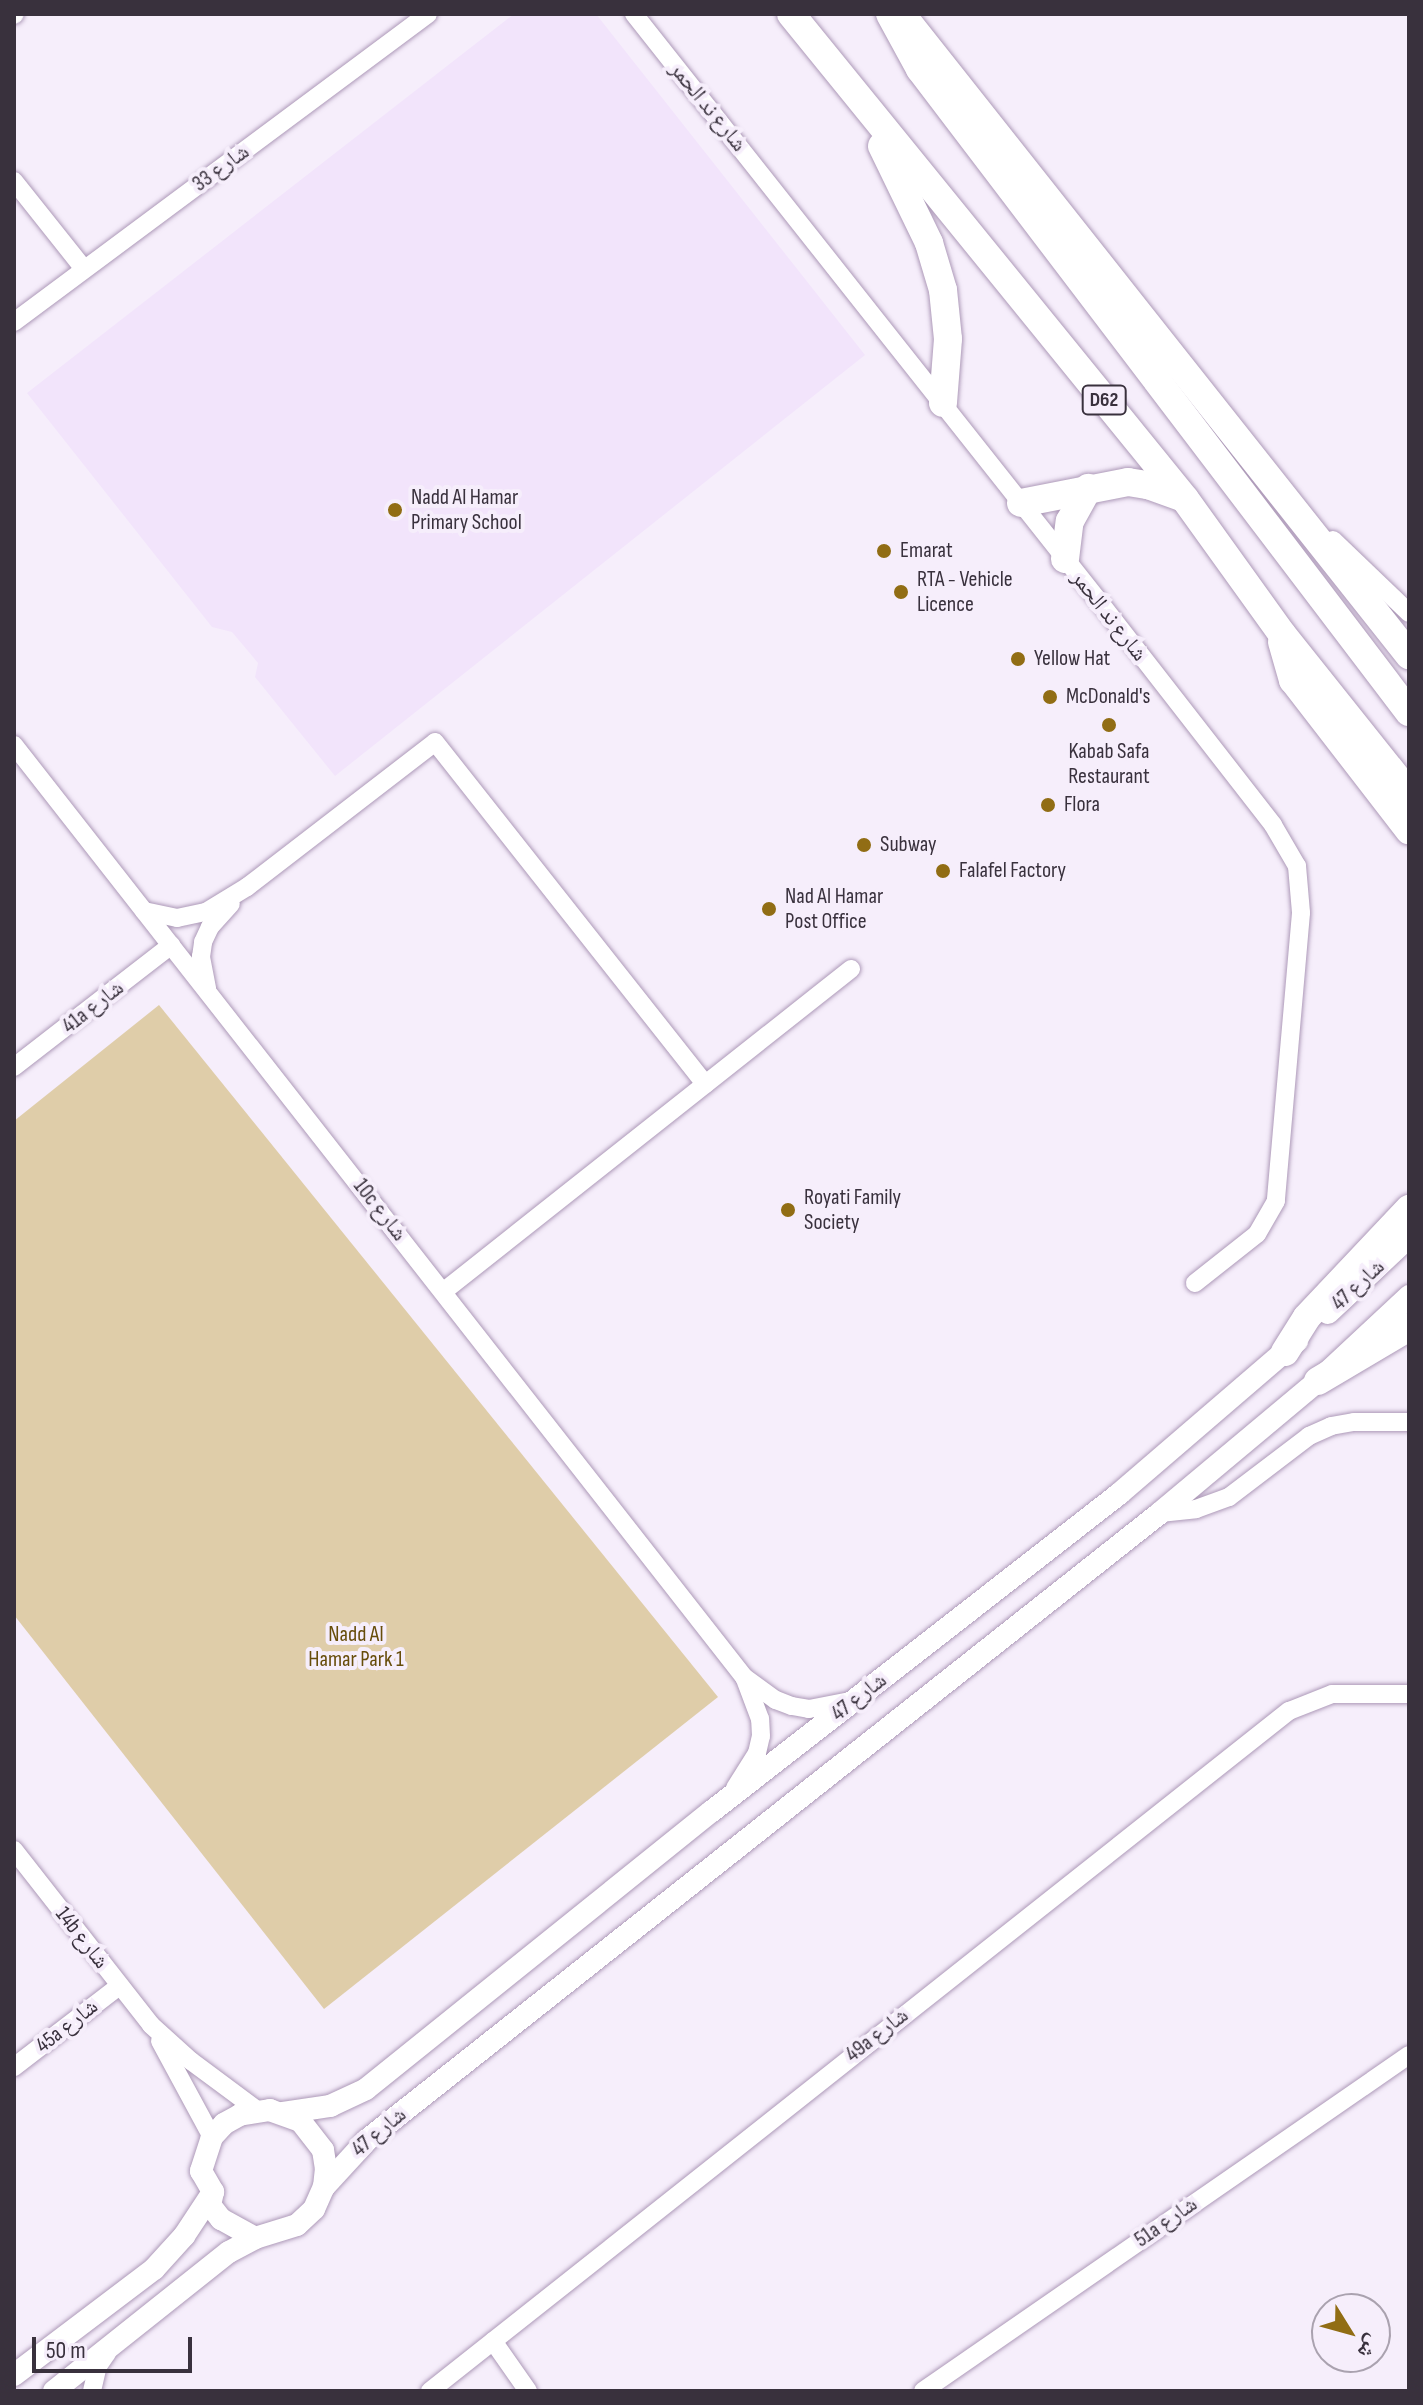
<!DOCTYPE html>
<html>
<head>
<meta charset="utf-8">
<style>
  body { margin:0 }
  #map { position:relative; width:1423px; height:2405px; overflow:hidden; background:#f6eefb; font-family:"Sofia Sans Condensed","Noto Naskh Arabic",sans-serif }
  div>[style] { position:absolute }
  .built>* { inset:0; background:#f2e4fb }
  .green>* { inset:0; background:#dfcda9 }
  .roads { filter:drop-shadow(0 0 2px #ad99b8) drop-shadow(0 0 2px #ad99b8) }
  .minor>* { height:18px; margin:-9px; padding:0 9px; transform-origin:9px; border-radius:9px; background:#fff }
  .tertiary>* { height:22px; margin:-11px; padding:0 11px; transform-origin:11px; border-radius:11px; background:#fff }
  .primary>* { height:28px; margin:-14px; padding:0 14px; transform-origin:14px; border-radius:14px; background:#fff }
  .dots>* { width:22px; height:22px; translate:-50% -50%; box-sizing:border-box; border:4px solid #f6eefb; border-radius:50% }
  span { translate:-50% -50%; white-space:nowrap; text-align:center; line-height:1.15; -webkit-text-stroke:8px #f6eefb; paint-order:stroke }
  .shield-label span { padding:2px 6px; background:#f6eefb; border:2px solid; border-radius:6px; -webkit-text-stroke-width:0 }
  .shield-label { font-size:20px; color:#39313d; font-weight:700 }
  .street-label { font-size:22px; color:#39313d }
  .poi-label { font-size:22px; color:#39313d }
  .left { translate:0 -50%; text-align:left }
  .park-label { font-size:22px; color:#674d0b }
  .frame { position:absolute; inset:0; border:16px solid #39313d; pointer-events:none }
  .north { position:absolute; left:1311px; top:2293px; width:80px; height:80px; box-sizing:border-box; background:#f6eefb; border:2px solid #aaa2af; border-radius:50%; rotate:127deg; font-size:22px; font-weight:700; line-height:32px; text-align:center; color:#39313d }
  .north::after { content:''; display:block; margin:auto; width:28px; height:36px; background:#916d14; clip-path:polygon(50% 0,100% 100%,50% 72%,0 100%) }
  .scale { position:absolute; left:32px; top:2337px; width:160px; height:36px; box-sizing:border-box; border:4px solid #39313d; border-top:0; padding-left:10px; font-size:24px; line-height:28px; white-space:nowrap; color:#39313d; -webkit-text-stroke:6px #f6eefb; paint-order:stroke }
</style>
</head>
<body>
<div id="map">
  <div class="built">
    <div style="clip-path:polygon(514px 14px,596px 14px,865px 355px,335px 776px,255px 677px,258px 663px,232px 632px,212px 627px,27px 393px)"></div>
  </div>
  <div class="green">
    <div style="clip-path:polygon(159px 1005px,718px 1697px,324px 2009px,14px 1615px,14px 1121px)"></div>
  </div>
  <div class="roads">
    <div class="minor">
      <div style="left:634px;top:14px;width:747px;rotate:51.63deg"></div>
      <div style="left:1098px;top:600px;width:285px;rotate:52.1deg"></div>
      <div style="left:1273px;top:825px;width:48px;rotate:59.7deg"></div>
      <div style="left:1297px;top:866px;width:47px;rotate:85.1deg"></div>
      <div style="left:1301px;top:913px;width:289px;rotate:95deg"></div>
      <div style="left:1276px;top:1201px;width:38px;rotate:120deg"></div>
      <div style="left:1257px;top:1234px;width:79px;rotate:141.7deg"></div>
      <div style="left:14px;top:15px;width:1px;rotate:-45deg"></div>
      <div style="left:14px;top:181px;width:112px;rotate:51.5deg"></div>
      <div style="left:14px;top:322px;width:516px;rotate:-36.65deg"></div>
      <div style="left:1333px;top:540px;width:105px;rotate:43.8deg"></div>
      <div style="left:14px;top:745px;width:1184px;rotate:51.93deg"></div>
      <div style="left:744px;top:1677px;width:39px;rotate:36deg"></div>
      <div style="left:776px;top:1700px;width:17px;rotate:21deg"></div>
      <div style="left:792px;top:1706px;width:17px;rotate:10deg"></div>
      <div style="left:809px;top:1709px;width:43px;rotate:-10.8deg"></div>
      <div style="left:144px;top:911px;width:34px;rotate:12deg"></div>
      <div style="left:177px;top:918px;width:30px;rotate:-12deg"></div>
      <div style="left:206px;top:912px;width:48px;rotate:-31.4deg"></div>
      <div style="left:247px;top:887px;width:237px;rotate:-37.6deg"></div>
      <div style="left:435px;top:742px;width:436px;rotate:51.7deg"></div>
      <div style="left:207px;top:988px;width:32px;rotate:-101deg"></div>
      <div style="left:201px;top:957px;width:15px;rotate:-82deg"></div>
      <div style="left:203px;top:942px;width:17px;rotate:-65deg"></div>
      <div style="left:210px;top:927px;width:31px;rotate:-48deg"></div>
      <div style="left:14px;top:1067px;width:199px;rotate:-37.8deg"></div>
      <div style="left:444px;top:1291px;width:519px;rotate:-38.35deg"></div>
      <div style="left:1160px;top:1513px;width:36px;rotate:-6deg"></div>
      <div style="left:1196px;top:1509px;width:35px;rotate:-20deg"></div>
      <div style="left:1229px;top:1497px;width:101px;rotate:-37.3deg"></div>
      <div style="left:1309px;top:1436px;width:24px;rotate:-24deg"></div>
      <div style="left:1331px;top:1426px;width:23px;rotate:-10deg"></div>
      <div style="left:1354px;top:1422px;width:55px"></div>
      <div style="left:735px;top:1788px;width:41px;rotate:-57.8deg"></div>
      <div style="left:757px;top:1753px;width:17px;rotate:-77deg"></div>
      <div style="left:761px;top:1736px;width:17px;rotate:-93deg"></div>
      <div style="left:760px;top:1719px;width:43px;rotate:-110.6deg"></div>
      <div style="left:14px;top:1850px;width:222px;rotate:51.9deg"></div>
      <div style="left:151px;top:2025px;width:54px;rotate:42deg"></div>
      <div style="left:191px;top:2061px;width:82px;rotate:36.6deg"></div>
      <div style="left:160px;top:2041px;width:109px;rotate:61.6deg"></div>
      <div style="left:14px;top:2067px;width:133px;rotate:-37.6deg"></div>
      <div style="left:493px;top:2341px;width:61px;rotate:55deg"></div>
      <div style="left:92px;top:2391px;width:26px;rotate:-77deg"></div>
      <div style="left:98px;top:2366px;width:16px;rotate:-55deg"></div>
      <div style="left:430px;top:2391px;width:1096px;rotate:-38.37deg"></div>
      <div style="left:1289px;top:1711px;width:46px;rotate:-21.6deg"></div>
      <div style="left:1332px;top:1694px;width:77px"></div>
      <div style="left:923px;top:2391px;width:591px;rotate:-34.66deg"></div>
    </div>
    <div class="tertiary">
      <div style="left:1328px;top:1313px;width:111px;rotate:-43.2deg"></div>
      <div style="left:283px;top:2113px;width:48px;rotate:-8.5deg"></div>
      <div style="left:330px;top:2106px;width:40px;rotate:-25deg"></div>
      <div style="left:366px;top:2089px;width:444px;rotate:-38.8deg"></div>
      <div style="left:712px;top:1811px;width:516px;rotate:-37.91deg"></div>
      <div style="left:1119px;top:1494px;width:235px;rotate:-40.7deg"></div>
      <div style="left:324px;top:2187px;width:64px;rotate:-47.5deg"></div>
      <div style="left:367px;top:2140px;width:1011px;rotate:-38.33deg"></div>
      <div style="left:1160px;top:1513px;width:206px;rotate:-39.9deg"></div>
      <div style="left:1318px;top:1381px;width:125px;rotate:-43deg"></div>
      <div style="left:14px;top:2375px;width:176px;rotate:-37.1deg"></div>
      <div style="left:154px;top:2269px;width:45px;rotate:-47.7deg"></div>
      <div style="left:184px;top:2236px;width:53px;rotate:-56.6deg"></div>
      <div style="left:54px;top:2391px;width:223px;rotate:-38.5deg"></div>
      <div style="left:229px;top:2252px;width:30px;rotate:-28deg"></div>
      <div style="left:255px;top:2238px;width:44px;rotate:-17.2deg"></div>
      <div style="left:297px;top:2225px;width:23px;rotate:-43deg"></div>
      <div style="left:314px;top:2209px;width:24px;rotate:-66deg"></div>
      <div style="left:324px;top:2187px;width:18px;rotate:-84deg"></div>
      <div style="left:326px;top:2169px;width:19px;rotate:-99deg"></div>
      <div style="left:323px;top:2150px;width:37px;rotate:-128deg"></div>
      <div style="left:300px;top:2121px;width:32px;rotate:-160deg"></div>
      <div style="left:270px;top:2110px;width:30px;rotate:171deg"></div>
      <div style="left:240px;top:2115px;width:18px;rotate:151deg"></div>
      <div style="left:224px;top:2124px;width:18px;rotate:133deg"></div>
      <div style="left:212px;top:2137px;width:36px;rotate:108deg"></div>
      <div style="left:201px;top:2171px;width:24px;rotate:60deg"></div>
      <div style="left:213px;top:2192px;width:13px;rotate:103deg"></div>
      <div style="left:210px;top:2205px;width:18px;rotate:52deg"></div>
      <div style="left:221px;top:2219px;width:39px;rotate:29deg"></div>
    </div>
    <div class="primary">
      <div style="left:791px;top:14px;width:625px;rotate:50.91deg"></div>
      <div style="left:1185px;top:499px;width:166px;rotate:54.3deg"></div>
      <div style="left:1282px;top:634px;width:203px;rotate:51.4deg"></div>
      <div style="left:890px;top:14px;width:63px;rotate:61.4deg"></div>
      <div style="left:920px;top:69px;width:808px;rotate:52.75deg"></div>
      <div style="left:910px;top:25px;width:804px;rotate:51.62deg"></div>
      <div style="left:882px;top:146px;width:108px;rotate:64.1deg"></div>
      <div style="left:929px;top:243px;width:49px;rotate:73.4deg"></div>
      <div style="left:943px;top:290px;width:49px;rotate:84.2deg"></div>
      <div style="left:948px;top:339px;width:64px;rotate:94.5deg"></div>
      <div style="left:1021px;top:503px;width:109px;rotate:-11.1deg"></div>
      <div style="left:1128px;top:482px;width:20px;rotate:9deg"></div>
      <div style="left:1148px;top:485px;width:37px;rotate:20deg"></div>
      <div style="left:1065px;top:559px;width:38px;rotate:-83deg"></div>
      <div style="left:1070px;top:521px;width:38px;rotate:-61deg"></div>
      <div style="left:1282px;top:642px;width:40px;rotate:74deg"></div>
      <div style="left:1293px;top:680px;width:190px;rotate:52.3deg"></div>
      <div style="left:1285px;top:1352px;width:41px;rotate:-57.8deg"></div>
      <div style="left:1307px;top:1317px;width:149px;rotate:-46.6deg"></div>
      <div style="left:1318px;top:1381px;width:106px;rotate:-30.7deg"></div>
    </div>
  </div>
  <div class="dots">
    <div style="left:395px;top:510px;background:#916d14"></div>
    <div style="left:884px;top:551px;background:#916d14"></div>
    <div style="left:901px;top:592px;background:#916d14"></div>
    <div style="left:1018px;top:659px;background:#916d14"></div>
    <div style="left:1050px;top:697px;background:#916d14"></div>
    <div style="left:1109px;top:725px;background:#916d14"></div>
    <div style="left:1048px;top:805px;background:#916d14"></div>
    <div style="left:864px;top:845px;background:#916d14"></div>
    <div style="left:943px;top:871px;background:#916d14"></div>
    <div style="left:769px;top:909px;background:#916d14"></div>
    <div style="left:788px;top:1210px;background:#916d14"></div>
  </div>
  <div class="shield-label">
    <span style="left:1104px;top:400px">D62</span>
  </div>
  <div class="street-label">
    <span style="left:708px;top:107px;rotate:51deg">شارع ند الحمر</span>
    <span style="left:221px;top:168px;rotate:-36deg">شارع 33</span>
    <span style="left:1109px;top:616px;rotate:52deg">شارع ند الحمر</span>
    <span style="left:93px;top:1007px;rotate:-38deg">41a شارع</span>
    <span style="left:380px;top:1210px;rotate:52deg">10c شارع</span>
    <span style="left:1358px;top:1285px;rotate:-43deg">شارع 47</span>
    <span style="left:859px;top:1697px;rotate:-38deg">شارع 47</span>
    <span style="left:82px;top:1938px;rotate:52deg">14b شارع</span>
    <span style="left:67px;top:2026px;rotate:-38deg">45a شارع</span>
    <span style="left:877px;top:2035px;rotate:-38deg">49a شارع</span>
    <span style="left:379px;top:2132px;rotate:-40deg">شارع 47</span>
    <span style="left:1166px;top:2222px;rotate:-35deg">51a شارع</span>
  </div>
  <div class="poi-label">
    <span class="left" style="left:411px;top:510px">Nadd Al Hamar<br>Primary School</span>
    <span class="left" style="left:900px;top:551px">Emarat</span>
    <span class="left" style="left:917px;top:592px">RTA - Vehicle<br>Licence</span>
    <span class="left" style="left:1034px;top:659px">Yellow Hat</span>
    <span class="left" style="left:1066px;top:697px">McDonald's</span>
    <span style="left:1109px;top:764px">Kabab Safa<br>Restaurant</span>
    <span class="left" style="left:1064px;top:805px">Flora</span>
    <span class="left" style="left:880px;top:845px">Subway</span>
    <span class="left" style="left:959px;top:871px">Falafel Factory</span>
    <span class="left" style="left:785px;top:909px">Nad Al Hamar<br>Post Office</span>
    <span class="left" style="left:804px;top:1210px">Royati Family<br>Society</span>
  </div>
  <div class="park-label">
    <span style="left:356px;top:1647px">Nadd Al<br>Hamar Park 1</span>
  </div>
  <div class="frame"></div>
  <div class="north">ش</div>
  <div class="scale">50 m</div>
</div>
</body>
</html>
